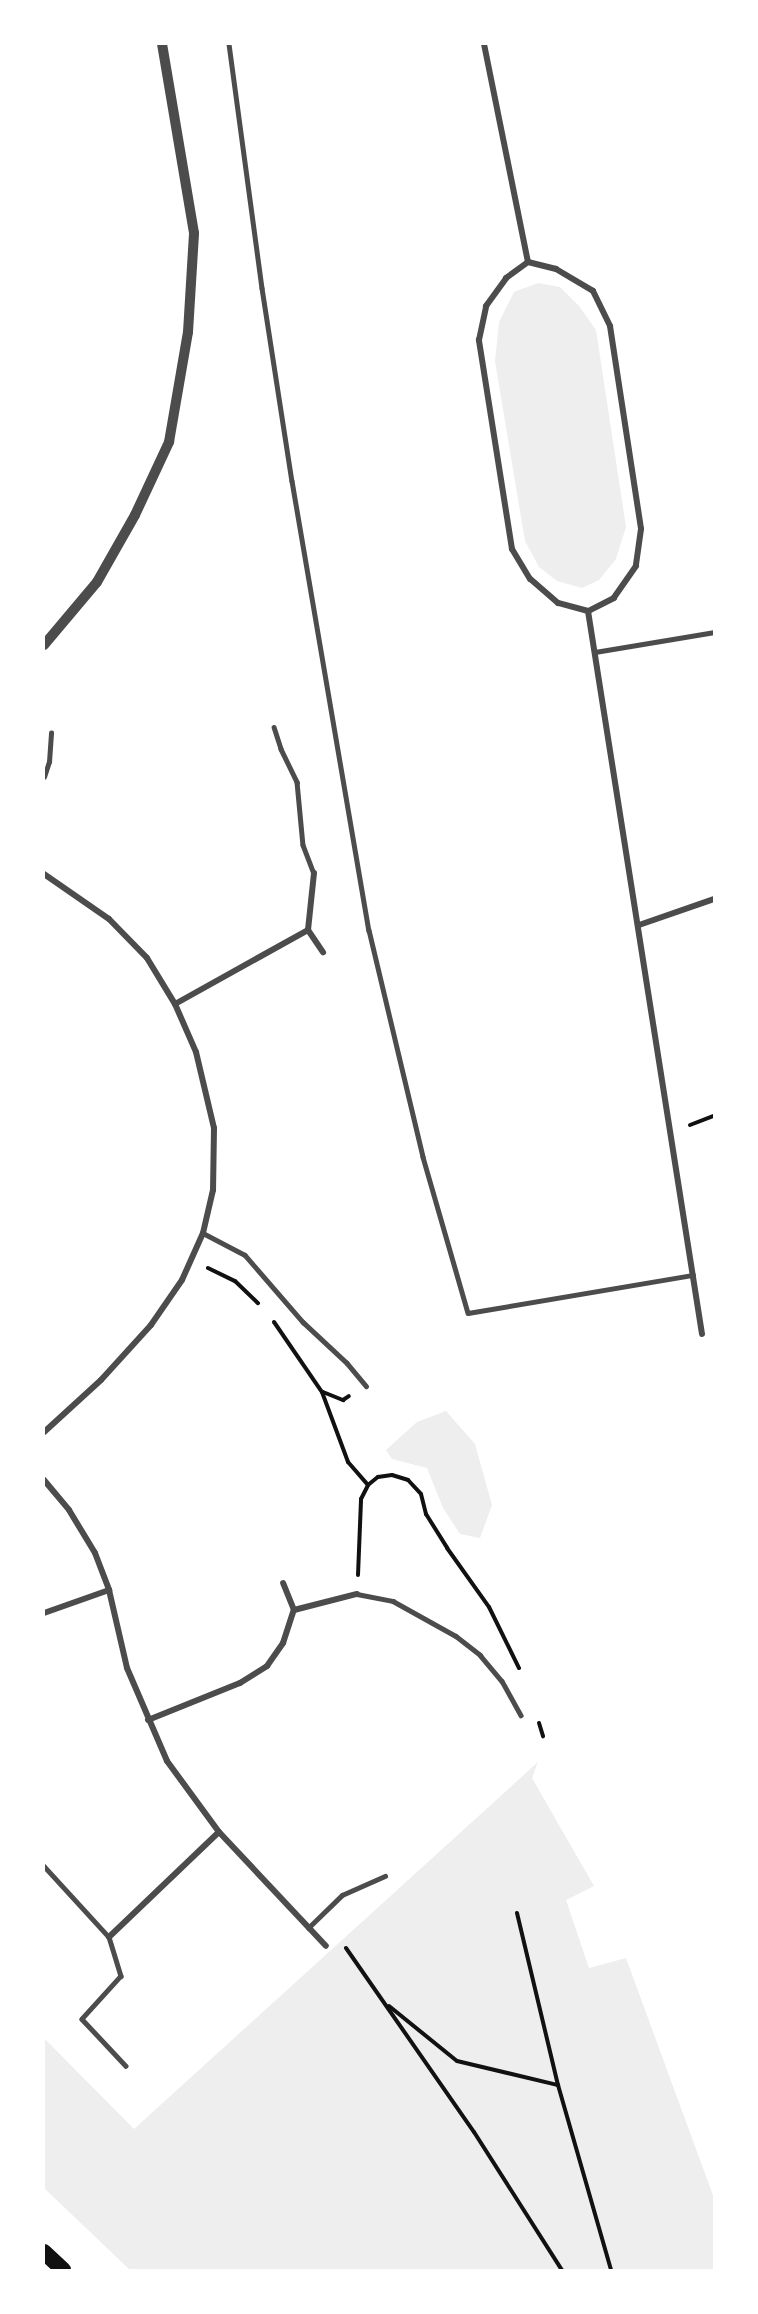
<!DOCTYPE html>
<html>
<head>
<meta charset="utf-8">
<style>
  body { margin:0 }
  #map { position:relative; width:758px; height:2314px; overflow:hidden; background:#fff; font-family:Rubik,sans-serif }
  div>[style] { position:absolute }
  .green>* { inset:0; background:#eee }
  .path>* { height:4px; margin:-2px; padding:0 2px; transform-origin:2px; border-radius:2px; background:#111 }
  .service>* { height:4.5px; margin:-2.25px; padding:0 2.25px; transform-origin:2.25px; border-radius:2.25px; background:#4c4c4c }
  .minor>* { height:6px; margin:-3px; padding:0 3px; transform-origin:3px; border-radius:3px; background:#4c4c4c }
  .tertiary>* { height:10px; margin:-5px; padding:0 5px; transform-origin:5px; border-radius:5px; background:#4c4c4c }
  .trunk>* { height:16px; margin:-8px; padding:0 8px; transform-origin:8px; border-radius:8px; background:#111 }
  span { translate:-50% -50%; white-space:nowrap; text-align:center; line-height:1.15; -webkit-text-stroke:6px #fff; paint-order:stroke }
  .frame { position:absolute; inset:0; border:45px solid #fff; pointer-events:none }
</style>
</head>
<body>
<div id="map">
  <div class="green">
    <div style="clip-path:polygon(538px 283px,560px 287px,579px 306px,596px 330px,626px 527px,616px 559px,599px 580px,582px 588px,557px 581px,539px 567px,525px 541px,495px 361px,499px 322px,514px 292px)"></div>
    <div style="clip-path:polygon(446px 1411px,475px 1444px,492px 1505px,480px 1538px,460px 1534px,443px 1508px,427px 1468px,392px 1459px,386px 1450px,417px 1422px)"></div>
    <div style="clip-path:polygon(538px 1762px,532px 1778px,594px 1886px,566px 1900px,589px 1968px,626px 1958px,714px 2198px,714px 2270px,130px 2270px,44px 2188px,44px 2038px,134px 2129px)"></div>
  </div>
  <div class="path">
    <div style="left:690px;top:1125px;width:26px;rotate:-21deg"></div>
    <div style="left:208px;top:1268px;width:30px;rotate:26deg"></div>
    <div style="left:235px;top:1281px;width:32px;rotate:44deg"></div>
    <div style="left:274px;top:1322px;width:85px;rotate:55.6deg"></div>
    <div style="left:322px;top:1392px;width:75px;rotate:69.6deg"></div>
    <div style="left:348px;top:1462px;width:30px;rotate:49deg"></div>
    <div style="left:323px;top:1392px;width:22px;rotate:22deg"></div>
    <div style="left:343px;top:1400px;width:7px;rotate:-34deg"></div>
    <div style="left:358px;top:1575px;width:76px;rotate:-87.7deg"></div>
    <div style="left:361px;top:1499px;width:16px;rotate:-63deg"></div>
    <div style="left:368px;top:1485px;width:13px;rotate:-39deg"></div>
    <div style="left:378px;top:1477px;width:14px;rotate:-8deg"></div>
    <div style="left:392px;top:1475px;width:17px;rotate:17deg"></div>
    <div style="left:408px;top:1480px;width:19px;rotate:47deg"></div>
    <div style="left:421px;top:1494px;width:21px;rotate:76deg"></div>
    <div style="left:426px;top:1514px;width:40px;rotate:58deg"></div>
    <div style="left:447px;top:1548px;width:72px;rotate:54.6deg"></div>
    <div style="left:489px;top:1607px;width:68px;rotate:63.8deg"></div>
    <div style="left:539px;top:1723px;width:14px;rotate:73deg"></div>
    <div style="left:517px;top:1913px;width:177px;rotate:76.6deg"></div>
    <div style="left:558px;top:2085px;width:192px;rotate:74deg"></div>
    <div style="left:346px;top:1948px;width:224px;rotate:55.2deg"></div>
    <div style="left:474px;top:2132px;width:164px;rotate:57.5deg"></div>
    <div style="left:389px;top:2006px;width:87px;rotate:39deg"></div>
    <div style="left:457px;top:2061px;width:104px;rotate:13.4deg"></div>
  </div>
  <div class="service">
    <div style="left:229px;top:44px;width:246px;rotate:82.3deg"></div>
    <div style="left:262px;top:288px;width:195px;rotate:81.2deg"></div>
    <div style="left:292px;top:481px;width:456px;rotate:80.3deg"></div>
    <div style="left:369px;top:930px;width:233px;rotate:76.6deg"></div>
    <div style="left:423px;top:1157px;width:162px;rotate:73.9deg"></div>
    <div style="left:468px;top:1313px;width:228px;rotate:-9.6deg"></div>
    <div style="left:595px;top:652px;width:121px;rotate:-9.5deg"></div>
    <div style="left:274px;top:727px;width:23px;rotate:72deg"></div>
    <div style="left:281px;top:749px;width:37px;rotate:64deg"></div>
    <div style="left:297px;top:782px;width:63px;rotate:84.6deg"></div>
    <div style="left:303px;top:845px;width:30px;rotate:69deg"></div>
    <div style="left:44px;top:777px;width:16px;rotate:-72deg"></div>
    <div style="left:49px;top:762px;width:29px;rotate:-86deg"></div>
    <div style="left:203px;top:1233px;width:47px;rotate:27.6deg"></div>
    <div style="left:245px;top:1255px;width:89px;rotate:49.1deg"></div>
    <div style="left:303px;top:1322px;width:60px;rotate:43deg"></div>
    <div style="left:347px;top:1363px;width:30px;rotate:50deg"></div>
    <div style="left:357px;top:1594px;width:37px;rotate:11deg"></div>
    <div style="left:393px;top:1601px;width:72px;rotate:29.1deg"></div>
    <div style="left:456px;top:1636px;width:31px;rotate:38deg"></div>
    <div style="left:480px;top:1655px;width:34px;rotate:50deg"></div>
    <div style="left:502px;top:1681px;width:39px;rotate:61deg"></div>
    <div style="left:44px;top:1866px;width:96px;rotate:47.5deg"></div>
    <div style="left:109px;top:1937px;width:41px;rotate:72.9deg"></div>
    <div style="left:121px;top:1976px;width:58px;rotate:132.2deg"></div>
    <div style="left:82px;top:2019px;width:64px;rotate:46.9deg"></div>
    <div style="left:308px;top:1928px;width:47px;rotate:-44.1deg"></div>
    <div style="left:342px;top:1895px;width:47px;rotate:-23.8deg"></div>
  </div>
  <div class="minor">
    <div style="left:484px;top:44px;width:222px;rotate:78.6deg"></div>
    <div style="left:528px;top:262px;width:29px;rotate:14deg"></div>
    <div style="left:556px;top:269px;width:43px;rotate:30.7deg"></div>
    <div style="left:593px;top:291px;width:39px;rotate:64deg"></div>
    <div style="left:610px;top:326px;width:205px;rotate:81.3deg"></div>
    <div style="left:641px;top:529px;width:37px;rotate:98deg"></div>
    <div style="left:636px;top:566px;width:39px;rotate:125deg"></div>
    <div style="left:614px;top:598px;width:29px;rotate:153deg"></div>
    <div style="left:588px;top:611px;width:31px;rotate:-165deg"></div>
    <div style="left:558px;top:603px;width:37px;rotate:-139deg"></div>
    <div style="left:530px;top:579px;width:35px;rotate:-121deg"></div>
    <div style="left:512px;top:549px;width:212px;rotate:-99deg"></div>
    <div style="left:479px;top:340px;width:35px;rotate:-78deg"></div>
    <div style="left:486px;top:306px;width:34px;rotate:-54deg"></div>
    <div style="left:506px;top:278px;width:27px;rotate:-36deg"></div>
    <div style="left:588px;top:611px;width:732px;rotate:81.04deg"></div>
    <div style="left:314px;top:873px;width:57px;rotate:96deg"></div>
    <div style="left:308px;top:930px;width:27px;rotate:56deg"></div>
    <div style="left:44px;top:874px;width:79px;rotate:34.7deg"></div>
    <div style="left:109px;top:919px;width:54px;rotate:45.7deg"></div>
    <div style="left:147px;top:958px;width:54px;rotate:58.7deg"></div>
    <div style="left:175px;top:1004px;width:52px;rotate:66.4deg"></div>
    <div style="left:196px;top:1052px;width:78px;rotate:76.7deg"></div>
    <div style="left:214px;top:1128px;width:62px;rotate:90.9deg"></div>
    <div style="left:213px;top:1190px;width:44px;rotate:103.1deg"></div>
    <div style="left:203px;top:1233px;width:51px;rotate:114.1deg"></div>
    <div style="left:182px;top:1280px;width:55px;rotate:124.6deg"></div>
    <div style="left:151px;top:1325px;width:74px;rotate:132.3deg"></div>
    <div style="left:101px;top:1380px;width:77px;rotate:137.6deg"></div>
    <div style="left:639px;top:925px;width:79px;rotate:-19.1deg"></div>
    <div style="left:175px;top:1004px;width:152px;rotate:-29.1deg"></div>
    <div style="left:44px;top:1480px;width:39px;rotate:50deg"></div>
    <div style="left:69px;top:1510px;width:50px;rotate:58.8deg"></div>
    <div style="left:95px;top:1553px;width:40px;rotate:69deg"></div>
    <div style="left:109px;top:1590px;width:80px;rotate:77deg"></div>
    <div style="left:127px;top:1668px;width:101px;rotate:66.7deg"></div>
    <div style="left:167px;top:1761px;width:88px;rotate:53.8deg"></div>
    <div style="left:219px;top:1832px;width:156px;rotate:46.8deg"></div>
    <div style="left:294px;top:1610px;width:65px;rotate:-14.3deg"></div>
    <div style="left:44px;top:1613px;width:69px;rotate:-19.5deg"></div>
    <div style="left:148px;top:1720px;width:99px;rotate:-21.9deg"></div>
    <div style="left:240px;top:1683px;width:32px;rotate:-32deg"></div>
    <div style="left:267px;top:1666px;width:28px;rotate:-55deg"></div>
    <div style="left:283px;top:1643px;width:35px;rotate:-72deg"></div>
    <div style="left:294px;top:1610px;width:29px;rotate:-112deg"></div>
    <div style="left:109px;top:1937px;width:152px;rotate:-43.7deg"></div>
  </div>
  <div class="tertiary">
    <div style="left:44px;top:645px;width:82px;rotate:-49.9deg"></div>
    <div style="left:97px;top:582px;width:77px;rotate:-60.4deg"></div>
    <div style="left:135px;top:515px;width:81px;rotate:-65deg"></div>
    <div style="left:169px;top:442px;width:112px;rotate:-80.2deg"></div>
    <div style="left:188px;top:332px;width:99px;rotate:-86.5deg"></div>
    <div style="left:194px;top:233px;width:192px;rotate:-99.6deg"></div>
  </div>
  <div class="trunk">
    <div style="left:44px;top:2252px;width:26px;rotate:43deg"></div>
  </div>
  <div class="frame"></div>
</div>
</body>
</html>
